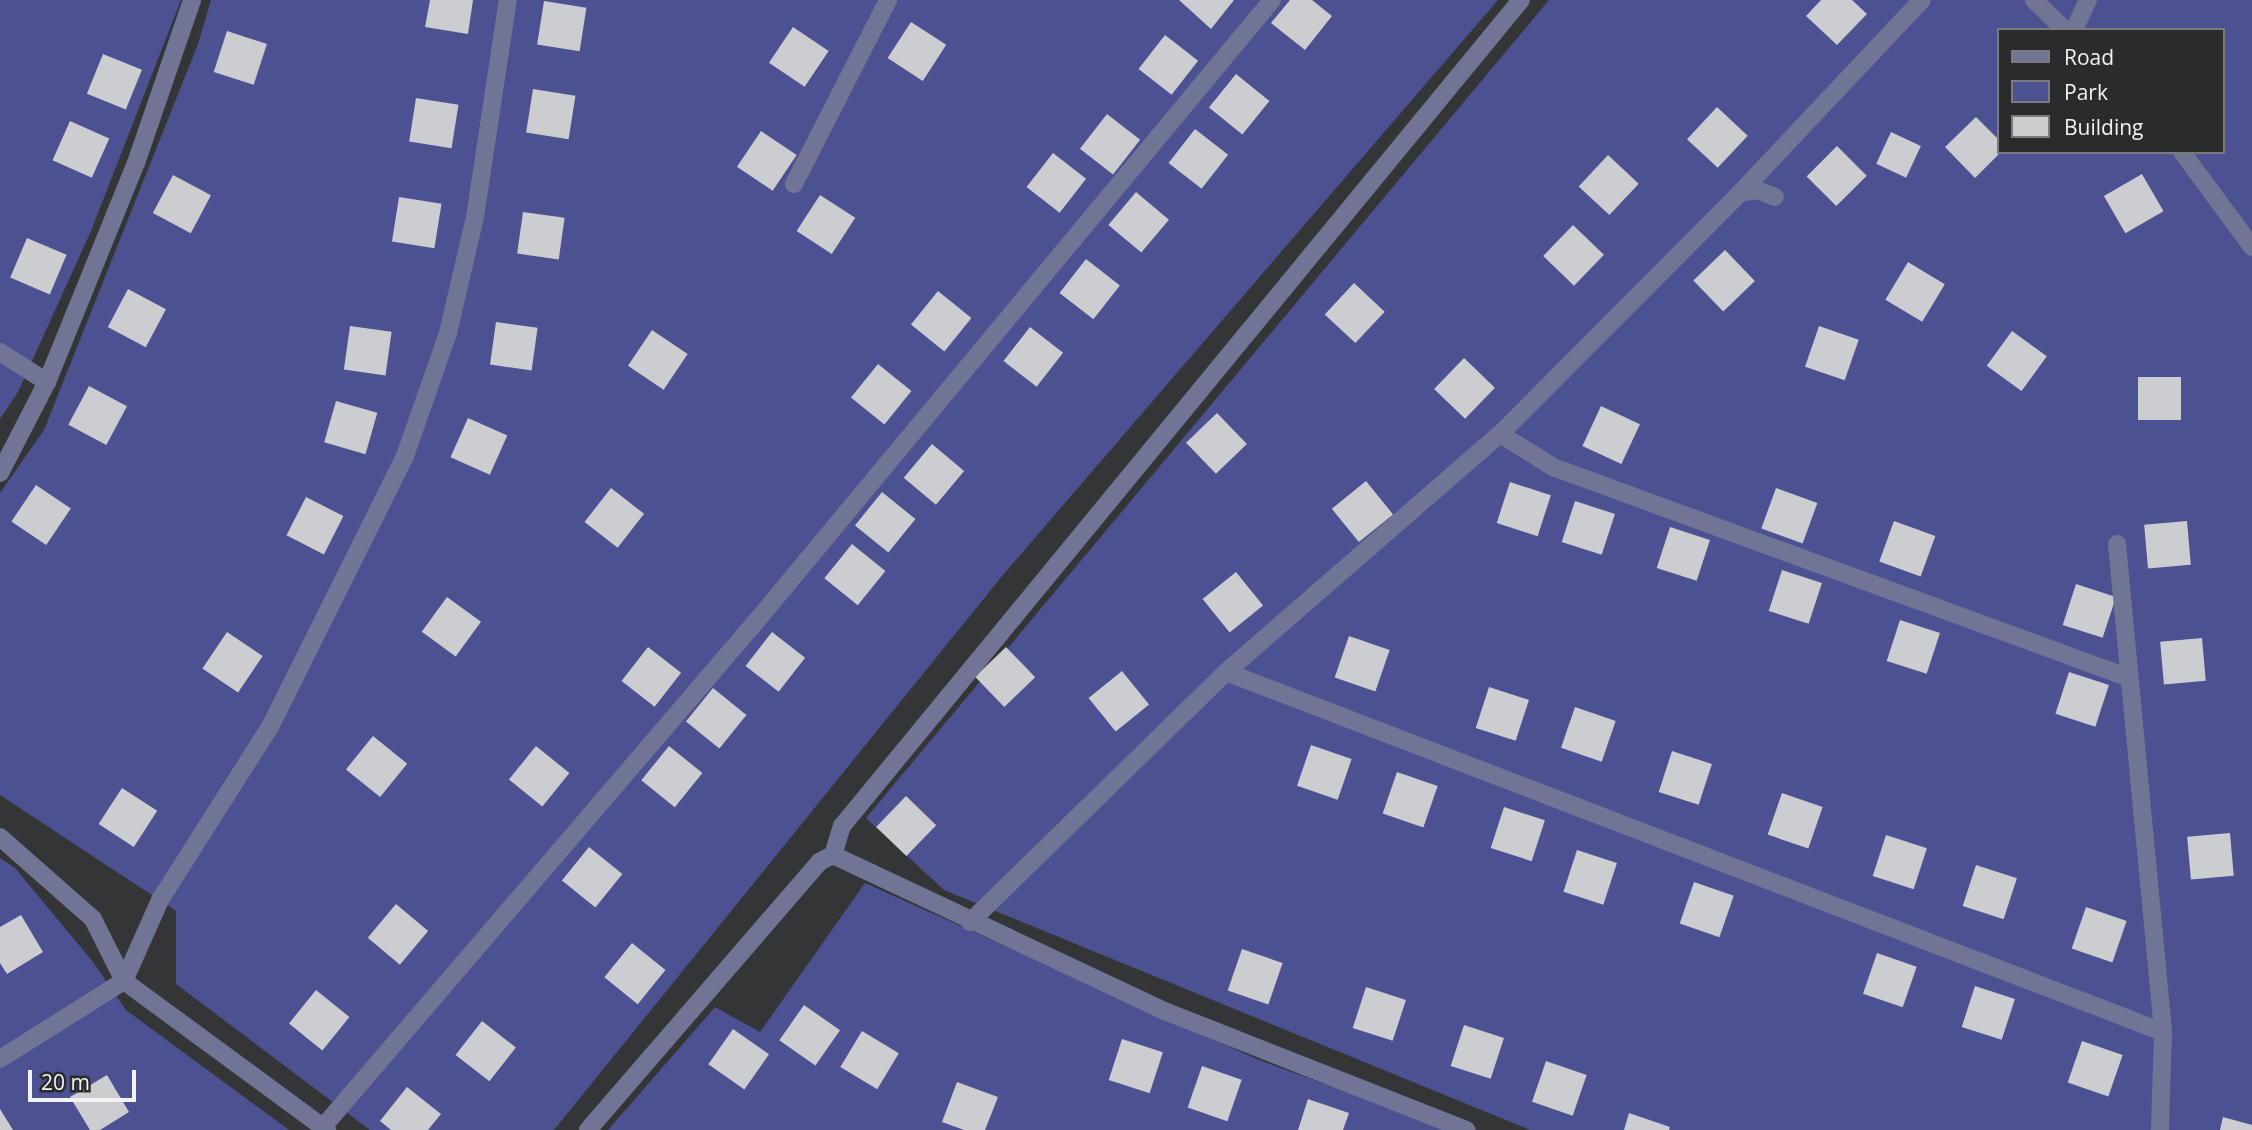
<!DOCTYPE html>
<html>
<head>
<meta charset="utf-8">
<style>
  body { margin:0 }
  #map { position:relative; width:2252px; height:1130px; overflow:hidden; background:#343537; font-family:"Open Sans",sans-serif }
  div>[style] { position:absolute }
  .green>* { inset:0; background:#4b5191 }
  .building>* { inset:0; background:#cccdd0; transform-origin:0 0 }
  .minor>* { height:18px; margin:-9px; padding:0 9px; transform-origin:9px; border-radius:9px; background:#707595 }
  span { translate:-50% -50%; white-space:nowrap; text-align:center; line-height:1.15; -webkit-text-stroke:7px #2a2b2d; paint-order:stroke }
  .legend { position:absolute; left:1997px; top:28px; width:228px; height:126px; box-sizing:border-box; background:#2a2b2d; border:2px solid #7a7b7c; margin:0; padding:9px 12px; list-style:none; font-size:21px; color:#f2f2f3 }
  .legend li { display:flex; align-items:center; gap:14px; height:35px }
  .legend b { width:35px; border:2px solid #7a7b7c }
  .scale { position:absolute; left:28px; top:1070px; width:108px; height:32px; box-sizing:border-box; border:4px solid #f2f2f3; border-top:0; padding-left:9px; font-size:21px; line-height:24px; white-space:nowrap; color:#f2f2f3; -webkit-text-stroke:5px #2a2b2d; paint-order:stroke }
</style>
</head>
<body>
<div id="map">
  <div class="green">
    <div style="clip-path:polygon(0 0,181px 0,91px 231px,18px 392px,0 419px)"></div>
    <div style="clip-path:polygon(211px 0,1498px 0,1003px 575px,554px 1130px,370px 1130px,176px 984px,176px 911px,0 795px,0 493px,44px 430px,198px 44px)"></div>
    <div style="clip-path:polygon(evenodd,1549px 0,2252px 0,2252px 1130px,1530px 1130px,944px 890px,866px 818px,1549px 0,1998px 30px,2222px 30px,2222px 152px,1998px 152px,1998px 30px)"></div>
    <div style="clip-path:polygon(0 858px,15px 868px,93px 962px,126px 1010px,289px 1130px,0 1130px)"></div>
    <div style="clip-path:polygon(865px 883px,1259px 1060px,1451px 1130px,608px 1130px,715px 1007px,760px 1032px)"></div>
  </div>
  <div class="building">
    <div style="clip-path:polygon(430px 0,473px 0,468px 34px,425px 27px)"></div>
    <div style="clip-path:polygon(1179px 0,1234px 0,1211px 29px)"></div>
    <div style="clip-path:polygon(1290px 0,1312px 0,1332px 16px,1305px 50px,1271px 23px)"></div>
    <div style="clip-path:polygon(1821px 0,1852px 0,1867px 14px,1837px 45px,1806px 16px)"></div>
    <div style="left:544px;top:1px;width:43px;height:44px;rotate:9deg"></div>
    <div style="left:911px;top:22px;width:42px;height:43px;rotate:33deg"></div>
    <div style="left:793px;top:27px;width:43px;height:43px;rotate:34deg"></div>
    <div style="left:227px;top:31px;width:42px;height:43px;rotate:18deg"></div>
    <div style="left:1165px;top:35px;width:42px;height:43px;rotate:38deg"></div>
    <div style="left:103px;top:54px;width:42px;height:43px;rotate:22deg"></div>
    <div style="left:1236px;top:74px;width:43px;height:43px;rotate:39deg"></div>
    <div style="left:533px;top:89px;width:43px;height:44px;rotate:9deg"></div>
    <div style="left:416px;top:98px;width:43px;height:44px;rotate:9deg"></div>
    <div style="left:1717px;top:107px;width:42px;height:44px;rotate:43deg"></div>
    <div style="left:1107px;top:114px;width:42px;height:44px;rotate:38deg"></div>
    <div style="clip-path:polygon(1976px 117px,1998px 139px,2001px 152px,1975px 178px,1945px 147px)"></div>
    <div style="left:70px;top:121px;width:43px;height:43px;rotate:24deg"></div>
    <div style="left:1195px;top:129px;width:42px;height:43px;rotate:38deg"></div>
    <div style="left:761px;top:131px;width:43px;height:43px;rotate:34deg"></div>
    <div style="left:1891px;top:132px;width:33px;height:35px;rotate:25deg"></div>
    <div style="left:1837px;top:146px;width:42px;height:43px;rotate:45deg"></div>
    <div style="left:1053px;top:153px;width:42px;height:43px;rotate:38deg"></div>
    <div style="left:1608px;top:155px;width:42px;height:43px;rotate:43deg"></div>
    <div style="left:2142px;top:174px;width:43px;height:44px;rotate:60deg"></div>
    <div style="left:173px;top:175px;width:43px;height:43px;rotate:28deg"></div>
    <div style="left:1136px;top:192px;width:43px;height:43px;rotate:40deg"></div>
    <div style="left:820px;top:195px;width:42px;height:43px;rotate:33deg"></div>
    <div style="left:399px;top:197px;width:43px;height:45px;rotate:9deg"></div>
    <div style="left:523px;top:212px;width:42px;height:42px;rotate:8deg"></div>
    <div style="left:1573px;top:225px;width:43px;height:43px;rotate:44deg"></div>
    <div style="left:27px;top:238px;width:43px;height:43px;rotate:23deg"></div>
    <div style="left:1725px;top:250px;width:43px;height:44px;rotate:46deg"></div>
    <div style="left:1086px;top:259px;width:43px;height:43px;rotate:38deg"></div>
    <div style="left:1908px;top:262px;width:43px;height:44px;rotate:31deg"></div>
    <div style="left:1354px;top:283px;width:42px;height:43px;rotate:43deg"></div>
    <div style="left:128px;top:289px;width:43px;height:43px;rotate:28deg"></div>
    <div style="left:938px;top:291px;width:43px;height:43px;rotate:39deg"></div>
    <div style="left:496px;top:322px;width:42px;height:43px;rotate:8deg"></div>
    <div style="left:350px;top:326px;width:42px;height:44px;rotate:8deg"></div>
    <div style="left:1819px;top:326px;width:42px;height:43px;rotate:19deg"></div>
    <div style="left:1030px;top:327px;width:42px;height:43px;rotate:38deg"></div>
    <div style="left:652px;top:330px;width:43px;height:43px;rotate:34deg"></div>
    <div style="left:2012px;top:331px;width:43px;height:43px;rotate:36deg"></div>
    <div style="left:1464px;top:358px;width:43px;height:43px;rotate:44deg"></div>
    <div style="left:878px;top:364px;width:43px;height:43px;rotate:39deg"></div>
    <div style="left:2138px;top:377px;width:43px;height:43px"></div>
    <div style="left:89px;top:386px;width:43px;height:44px;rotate:28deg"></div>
    <div style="left:336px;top:401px;width:43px;height:43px;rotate:16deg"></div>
    <div style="left:1601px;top:406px;width:43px;height:44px;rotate:25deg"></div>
    <div style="left:1217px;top:413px;width:43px;height:43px;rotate:46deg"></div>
    <div style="left:468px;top:418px;width:43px;height:43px;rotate:24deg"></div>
    <div style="left:932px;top:444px;width:42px;height:44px;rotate:40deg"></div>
    <div style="left:1366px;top:481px;width:43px;height:44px;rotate:51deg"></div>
    <div style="left:1510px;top:482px;width:43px;height:43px;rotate:18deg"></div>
    <div style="left:36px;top:485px;width:42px;height:44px;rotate:34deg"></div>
    <div style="left:611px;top:488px;width:42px;height:43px;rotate:38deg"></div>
    <div style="left:1776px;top:488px;width:44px;height:43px;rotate:20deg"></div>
    <div style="left:882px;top:492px;width:43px;height:43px;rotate:39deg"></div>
    <div style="left:306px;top:497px;width:42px;height:43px;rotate:27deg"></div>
    <div style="left:1575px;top:501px;width:42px;height:43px;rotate:18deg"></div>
    <div style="left:1894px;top:521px;width:44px;height:43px;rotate:20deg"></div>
    <div style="left:2187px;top:521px;width:44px;height:43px;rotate:85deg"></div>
    <div style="left:1670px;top:527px;width:42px;height:43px;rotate:18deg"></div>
    <div style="left:852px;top:544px;width:43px;height:44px;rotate:39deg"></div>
    <div style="left:1782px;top:570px;width:42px;height:43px;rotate:18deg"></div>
    <div style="left:1236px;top:572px;width:43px;height:43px;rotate:51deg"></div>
    <div style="left:2076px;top:584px;width:42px;height:43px;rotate:18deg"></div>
    <div style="left:447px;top:597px;width:42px;height:43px;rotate:36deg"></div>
    <div style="left:1900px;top:620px;width:42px;height:43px;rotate:18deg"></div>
    <div style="left:227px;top:632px;width:43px;height:44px;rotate:34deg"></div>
    <div style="left:772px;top:632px;width:42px;height:43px;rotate:38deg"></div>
    <div style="left:1349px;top:636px;width:43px;height:44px;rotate:19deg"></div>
    <div style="left:2202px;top:638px;width:43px;height:42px;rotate:85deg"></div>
    <div style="left:648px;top:647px;width:42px;height:43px;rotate:38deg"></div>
    <div style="left:1006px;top:647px;width:42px;height:43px;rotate:46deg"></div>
    <div style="left:1122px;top:671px;width:43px;height:43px;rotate:51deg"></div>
    <div style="left:2069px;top:672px;width:42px;height:44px;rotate:18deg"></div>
    <div style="left:1489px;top:687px;width:42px;height:43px;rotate:18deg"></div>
    <div style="left:713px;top:688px;width:43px;height:43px;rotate:39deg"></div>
    <div style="left:1575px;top:707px;width:43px;height:43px;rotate:19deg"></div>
    <div style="left:373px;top:736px;width:44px;height:43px;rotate:39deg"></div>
    <div style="left:1311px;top:745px;width:43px;height:43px;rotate:19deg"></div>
    <div style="left:536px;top:746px;width:43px;height:43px;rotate:39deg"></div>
    <div style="left:669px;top:746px;width:43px;height:44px;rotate:39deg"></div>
    <div style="left:1672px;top:751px;width:42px;height:43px;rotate:18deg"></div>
    <div style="left:1397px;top:772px;width:43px;height:44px;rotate:19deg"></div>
    <div style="left:122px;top:788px;width:42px;height:43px;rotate:33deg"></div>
    <div style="left:1782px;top:793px;width:43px;height:44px;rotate:19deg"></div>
    <div style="left:906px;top:796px;width:42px;height:43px;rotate:44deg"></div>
    <div style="left:1504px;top:807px;width:43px;height:43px;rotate:18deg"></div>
    <div style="left:2230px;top:833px;width:43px;height:43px;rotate:85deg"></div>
    <div style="left:1886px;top:835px;width:43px;height:43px;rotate:18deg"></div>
    <div style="left:589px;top:847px;width:43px;height:43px;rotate:39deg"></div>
    <div style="left:1577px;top:850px;width:42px;height:44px;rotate:18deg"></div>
    <div style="left:1976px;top:865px;width:43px;height:43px;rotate:18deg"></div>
    <div style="left:1694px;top:882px;width:42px;height:44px;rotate:19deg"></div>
    <div style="left:396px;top:904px;width:42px;height:44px;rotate:40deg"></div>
    <div style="left:2086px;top:907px;width:43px;height:44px;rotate:19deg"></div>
    <div style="clip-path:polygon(21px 915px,43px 952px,7px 974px,0 963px,0 927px)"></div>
    <div style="left:632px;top:943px;width:43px;height:44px;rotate:39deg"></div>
    <div style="left:1242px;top:949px;width:43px;height:44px;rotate:19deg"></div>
    <div style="left:1877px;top:953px;width:42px;height:43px;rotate:19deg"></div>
    <div style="left:1975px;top:986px;width:42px;height:43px;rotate:18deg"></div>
    <div style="left:1366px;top:987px;width:42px;height:43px;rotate:18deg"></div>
    <div style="left:316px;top:990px;width:43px;height:43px;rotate:39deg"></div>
    <div style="left:804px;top:1005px;width:44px;height:43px;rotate:35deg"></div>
    <div style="left:482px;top:1021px;width:43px;height:43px;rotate:38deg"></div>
    <div style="left:1464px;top:1025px;width:42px;height:43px;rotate:18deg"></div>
    <div style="left:733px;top:1029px;width:44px;height:43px;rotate:35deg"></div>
    <div style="left:862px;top:1031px;width:43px;height:42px;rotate:31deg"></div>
    <div style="left:1122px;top:1039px;width:43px;height:43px;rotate:18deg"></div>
    <div style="left:2082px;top:1041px;width:43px;height:44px;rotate:19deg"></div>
    <div style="left:1546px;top:1061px;width:43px;height:43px;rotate:19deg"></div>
    <div style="left:1202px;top:1066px;width:42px;height:44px;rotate:19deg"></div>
    <div style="clip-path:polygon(107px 1075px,129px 1112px,100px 1130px,90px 1130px,70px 1097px)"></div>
    <div style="clip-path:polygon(957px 1082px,998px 1097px,985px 1130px,964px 1130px,942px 1122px)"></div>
    <div style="clip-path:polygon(407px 1087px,441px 1114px,428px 1130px,391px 1130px,380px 1121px)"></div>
    <div style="clip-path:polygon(1308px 1099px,1349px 1113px,1343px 1130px,1298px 1130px)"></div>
    <div style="clip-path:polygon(0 1109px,13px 1130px,0 1130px)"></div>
    <div style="clip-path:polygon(1629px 1113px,1670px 1127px,1669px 1130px,1624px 1130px)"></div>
    <div style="clip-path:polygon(2223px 1117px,2252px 1125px,2252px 1130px,2220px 1130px)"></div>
  </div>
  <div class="minor">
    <div style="left:2034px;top:0;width:43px;rotate:44.1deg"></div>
    <div style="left:2074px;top:30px;width:33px;rotate:-65deg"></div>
    <div style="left:2182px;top:152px;width:118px;rotate:53.6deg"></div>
    <div style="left:794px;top:184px;width:207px;rotate:-62.9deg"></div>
    <div style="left:1740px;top:193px;width:265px;rotate:-46.7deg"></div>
    <div style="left:0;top:352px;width:56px;rotate:32.6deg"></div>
    <div style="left:1500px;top:434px;width:62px;rotate:31.9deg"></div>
    <div style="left:1553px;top:467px;width:611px;rotate:20.1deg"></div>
    <div style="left:0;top:473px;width:102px;rotate:-62.7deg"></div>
    <div style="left:47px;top:382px;width:236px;rotate:-67.9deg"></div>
    <div style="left:136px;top:163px;width:172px;rotate:-71deg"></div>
    <div style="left:2117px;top:544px;width:490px;rotate:84.6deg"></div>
    <div style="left:2163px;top:1032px;width:98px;rotate:91.8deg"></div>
    <div style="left:1226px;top:672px;width:1004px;rotate:21.02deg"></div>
    <div style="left:0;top:837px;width:124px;rotate:41.4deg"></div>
    <div style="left:93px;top:919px;width:69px;rotate:63.4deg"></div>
    <div style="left:124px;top:981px;width:252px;rotate:36.3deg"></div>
    <div style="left:833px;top:855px;width:369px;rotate:25.2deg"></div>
    <div style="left:1167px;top:1012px;width:322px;rotate:21.5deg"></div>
    <div style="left:970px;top:922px;width:358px;rotate:-44.3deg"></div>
    <div style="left:1226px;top:672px;width:363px;rotate:-41deg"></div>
    <div style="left:1500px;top:434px;width:340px;rotate:-45.1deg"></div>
    <div style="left:1740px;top:193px;width:17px;rotate:-10deg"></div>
    <div style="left:1757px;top:190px;width:19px;rotate:21deg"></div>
    <div style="left:0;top:1059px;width:146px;rotate:-32.2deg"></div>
    <div style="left:124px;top:981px;width:89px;rotate:-66deg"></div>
    <div style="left:160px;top:900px;width:205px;rotate:-57.6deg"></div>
    <div style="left:270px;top:727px;width:303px;rotate:-63.5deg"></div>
    <div style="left:405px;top:456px;width:130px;rotate:-70.7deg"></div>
    <div style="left:448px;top:333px;width:119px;rotate:-76.9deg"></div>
    <div style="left:475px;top:217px;width:219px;rotate:-81.4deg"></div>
    <div style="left:323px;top:1127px;width:670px;rotate:-49.42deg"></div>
    <div style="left:759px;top:618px;width:803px;rotate:-50.3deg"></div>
    <div style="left:588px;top:1130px;width:354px;rotate:-49.2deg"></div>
    <div style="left:819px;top:862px;width:16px;rotate:-27deg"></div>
    <div style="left:833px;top:855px;width:30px;rotate:-73deg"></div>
    <div style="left:842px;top:826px;width:1069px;rotate:-50.58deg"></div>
  </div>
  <ul class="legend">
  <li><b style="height:9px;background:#707595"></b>Road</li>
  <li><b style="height:19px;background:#4b5191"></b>Park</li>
  <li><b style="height:19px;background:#cccdd0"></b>Building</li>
  </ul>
  <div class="scale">20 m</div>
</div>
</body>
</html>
